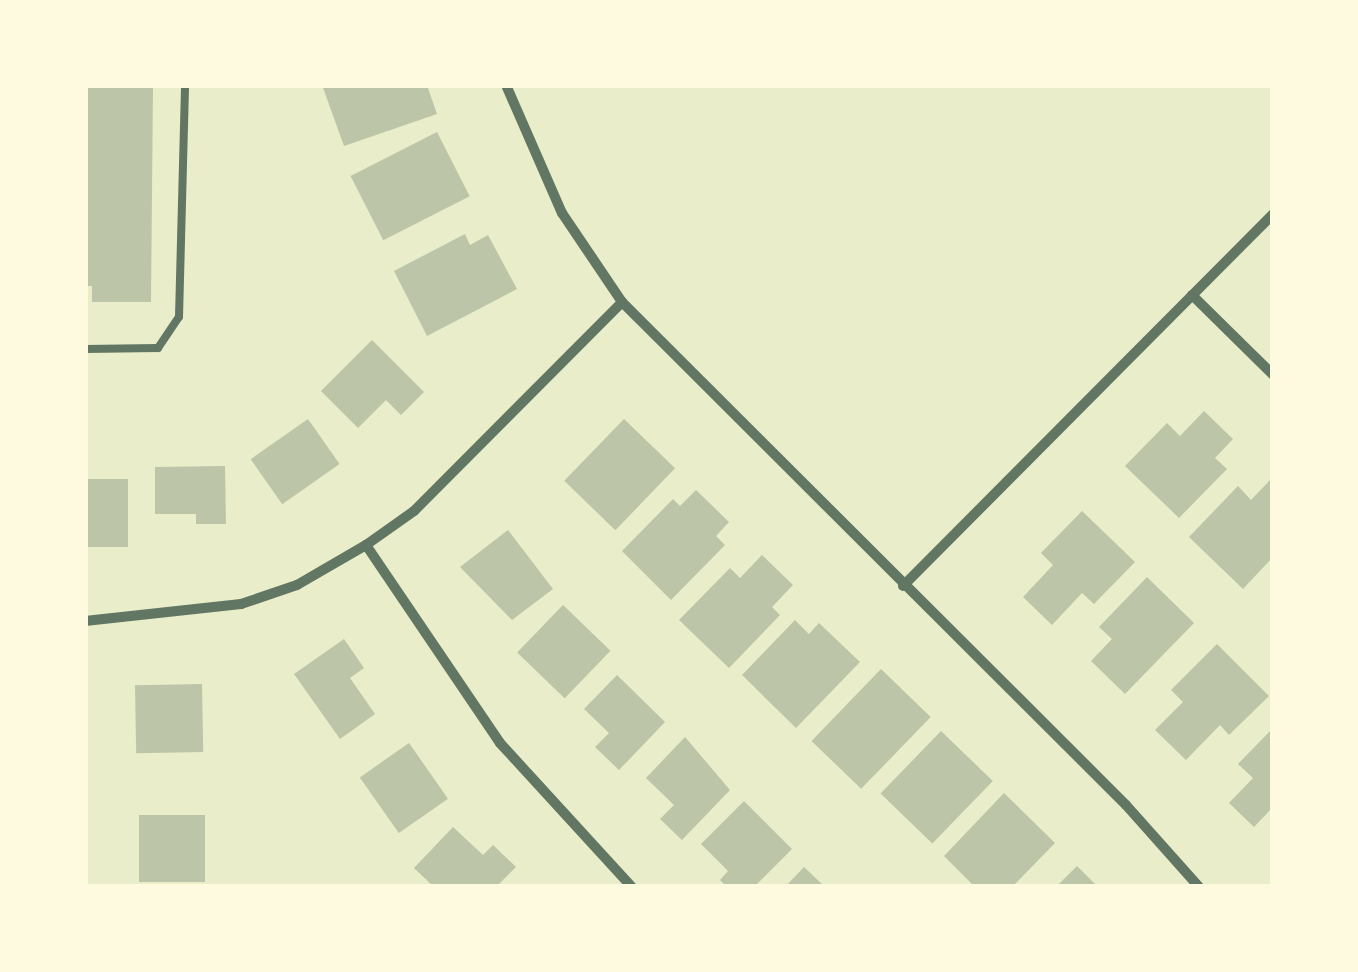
<!DOCTYPE html>
<html>
<head>
<meta charset="utf-8">
<style>
  body { margin:0 }
  #map { position:relative; width:1358px; height:972px; overflow:hidden; background:#e9edc9; font-family:"Nunito Sans",sans-serif }
  div>[style] { position:absolute }
  .building>* { inset:0; background:#bcc5a7; transform-origin:0 0 }
  .service>* { height:8px; margin:-4px; padding:0 4px; transform-origin:4px; border-radius:4px; background:#617663 }
  .minor>* { height:10px; margin:-5px; padding:0 5px; transform-origin:5px; border-radius:5px; background:#617663 }
  span { translate:-50% -50%; white-space:nowrap; text-align:center; line-height:1.15; -webkit-text-stroke:10px #fefae0; paint-order:stroke }
  .frame { position:absolute; inset:0; border:88px solid #fefae0; pointer-events:none }
</style>
</head>
<body>
<div id="map">
  <div class="building">
    <div style="clip-path:polygon(85px 85px,153px 85px,151px 302px,92px 302px,92px 286px,85px 286px)"></div>
    <div style="clip-path:polygon(322px 85px,427px 85px,437px 114px,344px 146px)"></div>
    <div style="left:437px;top:132px;width:72px;height:97px;rotate:63deg"></div>
    <div style="clip-path:polygon(465px 234px,470px 245px,488px 235px,517px 289px,427px 336px,394px 271px)"></div>
    <div style="clip-path:polygon(372px 340px,424px 392px,401px 415px,386px 400px,358px 428px,321px 391px)"></div>
    <div style="clip-path:polygon(1204px 411px,1233px 439px,1215px 458px,1227px 469px,1179px 518px,1125px 466px,1167px 423px,1180px 436px)"></div>
    <div style="left:308px;top:419px;width:55px;height:70px;rotate:55deg"></div>
    <div style="left:624px;top:419px;width:71px;height:86px;rotate:44deg"></div>
    <div style="clip-path:polygon(225px 466px,226px 524px,196px 524px,196px 514px,155px 514px,155px 467px)"></div>
    <div style="clip-path:polygon(1273px 477px,1273px 557px,1243px 589px,1189px 537px,1238px 486px,1251px 500px)"></div>
    <div style="left:85px;top:479px;width:43px;height:68px"></div>
    <div style="clip-path:polygon(696px 490px,729px 522px,716px 536px,725px 545px,671px 600px,622px 551px,673px 499px,680px 506px)"></div>
    <div style="clip-path:polygon(1082px 511px,1135px 562px,1094px 604px,1082px 593px,1052px 625px,1023px 597px,1053px 565px,1041px 553px)"></div>
    <div style="clip-path:polygon(508px 530px,553px 589px,512px 620px,460px 567px)"></div>
    <div style="clip-path:polygon(762px 555px,793px 585px,772px 607px,780px 615px,729px 668px,679px 620px,730px 568px,740px 578px)"></div>
    <div style="clip-path:polygon(1147px 577px,1194px 623px,1125px 694px,1091px 661px,1112px 639px,1099px 627px)"></div>
    <div style="left:563px;top:605px;width:66px;height:66px;rotate:44deg"></div>
    <div style="clip-path:polygon(795px 620px,809px 634px,819px 623px,860px 662px,796px 728px,742px 675px)"></div>
    <div style="clip-path:polygon(344px 639px,364px 668px,350px 678px,375px 714px,340px 739px,294px 674px)"></div>
    <div style="clip-path:polygon(1217px 644px,1269px 696px,1229px 735px,1220px 725px,1186px 760px,1155px 730px,1183px 702px,1171px 690px)"></div>
    <div style="left:881px;top:669px;width:69px;height:100px;rotate:44deg"></div>
    <div style="clip-path:polygon(617px 675px,665px 722px,619px 770px,595px 747px,609px 733px,584px 709px)"></div>
    <div style="left:202px;top:684px;width:68px;height:67px;rotate:89deg"></div>
    <div style="clip-path:polygon(1273px 728px,1273px 807px,1254px 827px,1229px 803px,1253px 778px,1238px 764px)"></div>
    <div style="left:941px;top:731px;width:72px;height:87px;rotate:44deg"></div>
    <div style="clip-path:polygon(685px 737px,730px 790px,682px 840px,660px 819px,674px 805px,646px 778px)"></div>
    <div style="left:409px;top:743px;width:68px;height:60px;rotate:55deg"></div>
    <div style="clip-path:polygon(1004px 793px,1055px 843px,1012px 887px,975px 887px,944px 856px)"></div>
    <div style="clip-path:polygon(744px 801px,792px 849px,754px 887px,727px 887px,720px 880px,728px 871px,701px 844px)"></div>
    <div style="left:205px;top:815px;width:67px;height:66px;rotate:90deg"></div>
    <div style="clip-path:polygon(453px 827px,483px 855px,493px 845px,516px 867px,496px 887px,434px 887px,414px 868px)"></div>
    <div style="clip-path:polygon(1077px 866px,1098px 887px,1056px 887px)"></div>
    <div style="clip-path:polygon(804px 867px,825px 887px,785px 887px)"></div>
  </div>
  <div class="service">
    <div style="left:85px;top:349px;width:73px;rotate:-0.8deg"></div>
    <div style="left:158px;top:348px;width:37px;rotate:-56deg"></div>
    <div style="left:179px;top:317px;width:232px;rotate:-88.5deg"></div>
  </div>
  <div class="minor">
    <div style="left:506px;top:85px;width:140px;rotate:66.4deg"></div>
    <div style="left:562px;top:213px;width:107px;rotate:56deg"></div>
    <div style="left:622px;top:302px;width:712px;rotate:44.94deg"></div>
    <div style="left:1126px;top:805px;width:110px;rotate:48.3deg"></div>
    <div style="left:1192px;top:295px;width:114px;rotate:44.6deg"></div>
    <div style="left:366px;top:545px;width:239px;rotate:55.9deg"></div>
    <div style="left:500px;top:743px;width:195px;rotate:47.5deg"></div>
    <div style="left:903px;top:586px;width:525px;rotate:-45.15deg"></div>
    <div style="left:85px;top:621px;width:157px;rotate:-6.2deg"></div>
    <div style="left:241px;top:604px;width:59px;rotate:-18.7deg"></div>
    <div style="left:297px;top:585px;width:80px;rotate:-30.1deg"></div>
    <div style="left:366px;top:545px;width:59px;rotate:-35.3deg"></div>
    <div style="left:414px;top:511px;width:295px;rotate:-45.1deg"></div>
  </div>
  <div class="frame"></div>
</div>
</body>
</html>
